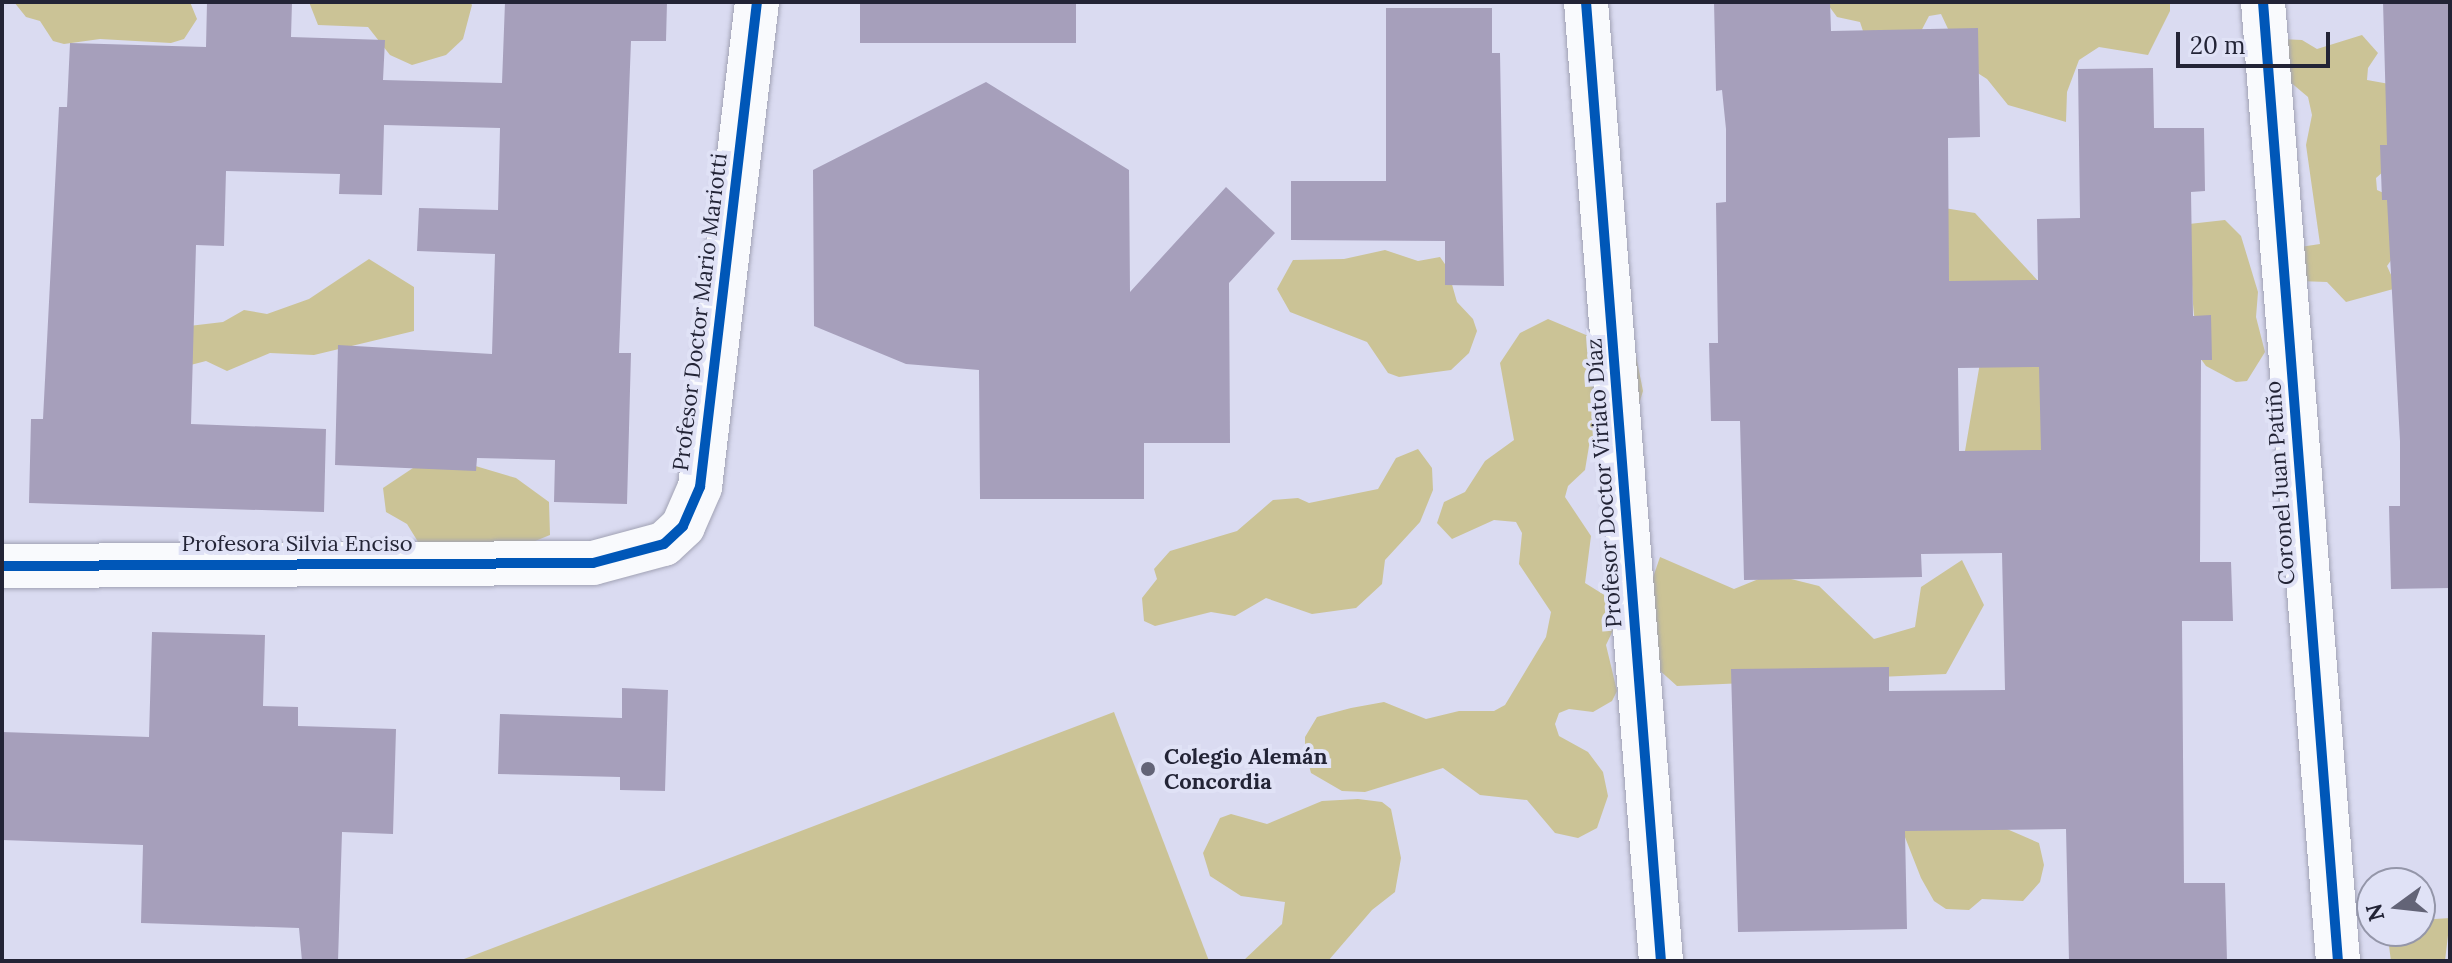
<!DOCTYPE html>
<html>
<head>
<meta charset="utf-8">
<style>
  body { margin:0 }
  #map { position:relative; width:2452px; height:963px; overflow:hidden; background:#dadbf1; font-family:Lora,serif }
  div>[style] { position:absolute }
  .green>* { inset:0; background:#cbc396 }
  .building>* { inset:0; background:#a69fbb; transform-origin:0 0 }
  .roads { filter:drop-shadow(0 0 2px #a1a2b4) drop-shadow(0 0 2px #a1a2b4) }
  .minor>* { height:44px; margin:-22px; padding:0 22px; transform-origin:22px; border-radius:22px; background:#f9fafd }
  .cycleway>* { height:10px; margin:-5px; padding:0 5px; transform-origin:5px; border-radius:5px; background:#0057b8 }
  .dots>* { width:22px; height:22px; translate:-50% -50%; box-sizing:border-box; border:4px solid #e0e2f6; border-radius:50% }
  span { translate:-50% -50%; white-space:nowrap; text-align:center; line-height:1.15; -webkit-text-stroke:8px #e0e2f6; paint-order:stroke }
  .street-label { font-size:22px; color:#232436 }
  .poi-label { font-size:22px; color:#232436; font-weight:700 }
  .left { translate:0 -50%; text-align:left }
  .frame { position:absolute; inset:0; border:4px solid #232436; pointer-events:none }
  .north { position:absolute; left:2356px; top:867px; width:80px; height:80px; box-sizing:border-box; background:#e0e2f6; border:2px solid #9496a9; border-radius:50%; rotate:255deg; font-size:22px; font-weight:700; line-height:32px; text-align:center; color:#232436 }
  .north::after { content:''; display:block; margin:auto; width:28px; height:36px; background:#636477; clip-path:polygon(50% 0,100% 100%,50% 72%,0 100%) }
  .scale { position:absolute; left:2176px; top:32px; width:154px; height:36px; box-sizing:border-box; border:4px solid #232436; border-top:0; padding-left:10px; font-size:24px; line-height:28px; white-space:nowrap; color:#232436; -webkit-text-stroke:6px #e0e2f6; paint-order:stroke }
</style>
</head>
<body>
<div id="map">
  <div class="green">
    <div style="clip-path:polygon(14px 2px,190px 2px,197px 19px,184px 39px,171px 43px,100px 39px,64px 44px,53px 41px,40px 21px,26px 17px)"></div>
    <div style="clip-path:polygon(309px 2px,470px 2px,472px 5px,463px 39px,446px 55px,412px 65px,390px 55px,368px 27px,318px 25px)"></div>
    <div style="clip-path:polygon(1826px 2px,2170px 2px,2170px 11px,2148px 55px,2099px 47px,2079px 60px,2067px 92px,2066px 122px,2008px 105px,1987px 79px,1965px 65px,1941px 14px,1929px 16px,1918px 37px,1871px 55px,1860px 22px,1837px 17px)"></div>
    <div style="clip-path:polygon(2362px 35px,2378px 53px,2368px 68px,2367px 80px,2395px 85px,2392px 164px,2376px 178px,2377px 190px,2388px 195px,2394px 256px,2387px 266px,2397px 288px,2346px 302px,2327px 282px,2299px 281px,2300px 247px,2320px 244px,2306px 145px,2312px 115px,2308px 97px,2289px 81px,2280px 39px,2302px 40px,2317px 49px)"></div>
    <div style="clip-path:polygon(1938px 207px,1975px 213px,2039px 282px,2063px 435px,2012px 469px,1965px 451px,1982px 351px,1952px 303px)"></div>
    <div style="clip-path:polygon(2225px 220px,2241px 236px,2258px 292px,2256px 317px,2265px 352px,2247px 381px,2236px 382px,2206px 366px,2198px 355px,2193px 304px,2189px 224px)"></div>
    <div style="clip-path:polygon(1385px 250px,1418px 261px,1440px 257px,1447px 267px,1457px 302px,1473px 319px,1477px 331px,1469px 353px,1451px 370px,1399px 377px,1388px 373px,1367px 342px,1290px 312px,1277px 289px,1293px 260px,1344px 259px)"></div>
    <div style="clip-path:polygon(369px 259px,414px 287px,414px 331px,314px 355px,270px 353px,227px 371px,206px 361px,152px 375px,189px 326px,223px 322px,244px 310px,267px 314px,309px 299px)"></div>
    <div style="clip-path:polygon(1548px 319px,1636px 356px,1643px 391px,1636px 414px,1589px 446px,1585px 470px,1568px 486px,1565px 497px,1591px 536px,1585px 583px,1614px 601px,1616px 624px,1606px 645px,1617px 691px,1612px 701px,1593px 712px,1569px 709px,1559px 713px,1555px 724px,1559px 736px,1588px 752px,1603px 772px,1608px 796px,1597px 828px,1578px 838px,1555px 833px,1527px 800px,1480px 795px,1443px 768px,1365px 792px,1342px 791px,1311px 773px,1305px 750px,1305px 737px,1317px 717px,1351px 708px,1384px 702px,1426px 719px,1459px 711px,1494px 711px,1505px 705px,1546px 637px,1551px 612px,1519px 564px,1522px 533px,1516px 522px,1494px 520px,1452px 539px,1437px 523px,1444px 502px,1465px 492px,1485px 461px,1514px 440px,1500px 363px,1520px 333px)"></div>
    <div style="clip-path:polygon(1418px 449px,1432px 468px,1433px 490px,1420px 522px,1385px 560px,1382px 584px,1356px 608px,1312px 614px,1266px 598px,1235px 616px,1211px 612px,1155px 626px,1144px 621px,1142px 598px,1157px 579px,1154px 569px,1170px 551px,1237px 531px,1273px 500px,1298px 498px,1309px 503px,1378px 489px,1396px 458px)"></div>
    <div style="clip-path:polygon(462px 462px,516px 478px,549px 502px,550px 535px,513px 550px,420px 545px,407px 524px,386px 512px,383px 488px,413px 468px)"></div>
    <div style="clip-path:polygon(1660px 557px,1734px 589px,1771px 574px,1819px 586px,1874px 639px,1915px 627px,1921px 587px,1962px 560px,1984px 605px,1946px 674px,1677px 686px,1647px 659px,1647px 595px)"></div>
    <div style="clip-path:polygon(1114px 712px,1209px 961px,464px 961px,464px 959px)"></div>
    <div style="clip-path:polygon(1358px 799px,1382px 802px,1391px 809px,1401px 858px,1395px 892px,1372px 910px,1328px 961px,1243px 961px,1282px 924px,1285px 902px,1241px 896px,1210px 876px,1203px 853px,1220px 818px,1231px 814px,1267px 824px,1322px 801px)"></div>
    <div style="clip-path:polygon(1993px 823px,2039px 843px,2044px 865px,2040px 882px,2023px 901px,1982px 899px,1969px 910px,1946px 909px,1934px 901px,1921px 878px,1901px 827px)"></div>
    <div style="clip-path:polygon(2450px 918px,2445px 961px,2391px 961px,2387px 931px,2420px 931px,2420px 920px)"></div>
  </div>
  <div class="building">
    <div style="clip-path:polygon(207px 2px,292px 2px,291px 37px,385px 40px,383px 80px,502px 83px,505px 2px,667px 2px,666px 41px,631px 41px,619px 353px,631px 353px,627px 504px,554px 502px,555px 460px,477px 458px,476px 471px,335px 465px,338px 345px,492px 354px,495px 254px,417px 251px,419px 208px,498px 210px,500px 128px,384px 125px,382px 195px,339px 194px,340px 174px,226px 171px,224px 246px,196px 245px,191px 424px,326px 429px,324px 512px,29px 503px,31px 419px,43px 419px,59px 107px,67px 107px,70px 43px,206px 47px)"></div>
    <div style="left:860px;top:2px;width:216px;height:41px"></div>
    <div style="clip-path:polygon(evenodd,1714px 2px,1830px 2px,1831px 31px,1978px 28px,1980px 137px,1948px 138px,1949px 281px,2038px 280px,2037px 219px,2080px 218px,2078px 69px,2153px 68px,2154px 128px,2204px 128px,2205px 191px,2191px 192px,2193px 316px,2211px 315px,2212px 360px,2201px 360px,2200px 562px,2231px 562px,2233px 621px,2182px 621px,2184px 883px,2225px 883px,2227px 961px,2069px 961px,2066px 829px,1905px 831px,1907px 929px,1738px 932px,1731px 669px,1889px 667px,1889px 691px,2005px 690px,2002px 553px,1921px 554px,1922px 577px,1744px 580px,1740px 421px,1711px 421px,1709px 343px,1718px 343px,1716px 203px,1726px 202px,1726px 129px,1722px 90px,1716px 91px,1714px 2px,2039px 367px,2041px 450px,1959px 451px,1958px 368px,2039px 367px)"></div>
    <div style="clip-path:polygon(2383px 2px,2450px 2px,2450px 588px,2391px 589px,2389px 506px,2400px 506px,2400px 441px,2387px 200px,2382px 200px,2380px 145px,2387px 145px)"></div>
    <div style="clip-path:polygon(1386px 8px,1492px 8px,1492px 53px,1500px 53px,1504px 286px,1445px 285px,1445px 241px,1291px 240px,1291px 181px,1386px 181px)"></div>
    <div style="clip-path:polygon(986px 82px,1129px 170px,1130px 292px,1226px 187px,1275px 233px,1229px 283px,1230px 443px,1144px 443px,1144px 499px,980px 499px,979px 370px,906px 364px,814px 326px,813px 170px)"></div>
    <div style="clip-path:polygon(152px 632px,265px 635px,263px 706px,298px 707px,298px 726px,396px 729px,393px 834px,342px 832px,338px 961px,302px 961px,299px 928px,141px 923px,143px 845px,2px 840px,2px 732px,149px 737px)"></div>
    <div style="clip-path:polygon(622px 688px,668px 690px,665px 791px,620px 790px,620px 777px,498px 774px,500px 714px,622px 718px)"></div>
  </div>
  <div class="roads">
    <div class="minor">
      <div style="left:1586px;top:2px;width:962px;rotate:85.53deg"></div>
      <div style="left:2263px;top:2px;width:962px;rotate:85.53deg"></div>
      <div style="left:2px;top:566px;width:591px;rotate:-0.29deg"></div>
      <div style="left:593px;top:563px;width:73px;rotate:-15deg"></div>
      <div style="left:664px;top:544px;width:26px;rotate:-43deg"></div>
      <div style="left:683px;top:526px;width:43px;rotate:-66.4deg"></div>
      <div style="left:700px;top:487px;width:488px;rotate:-83.3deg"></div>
    </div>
  </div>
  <div class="cycleway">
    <div style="left:1586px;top:2px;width:962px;rotate:85.53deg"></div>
    <div style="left:2263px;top:2px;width:962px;rotate:85.53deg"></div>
    <div style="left:2px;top:566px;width:591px;rotate:-0.29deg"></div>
    <div style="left:593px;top:563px;width:73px;rotate:-15deg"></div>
    <div style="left:664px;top:544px;width:26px;rotate:-43deg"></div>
    <div style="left:683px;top:526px;width:43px;rotate:-66.4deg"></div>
    <div style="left:700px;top:487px;width:488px;rotate:-83.3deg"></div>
  </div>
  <div class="dots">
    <div style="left:1148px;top:769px;background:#636477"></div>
  </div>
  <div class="street-label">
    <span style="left:700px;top:312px;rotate:-83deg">Profesor Doctor Mario Mariotti</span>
    <span style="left:1604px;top:483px;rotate:-94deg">Profesor Doctor Viriato Díaz</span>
    <span style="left:2280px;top:483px;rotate:-94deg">Coronel Juan Patiño</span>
    <span style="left:297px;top:544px">Profesora Silvia Enciso</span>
  </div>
  <div class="poi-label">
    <span class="left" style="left:1164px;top:769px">Colegio Alemán<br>Concordia</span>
  </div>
  <div class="frame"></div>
  <div class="north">N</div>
  <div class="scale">20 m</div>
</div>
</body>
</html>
